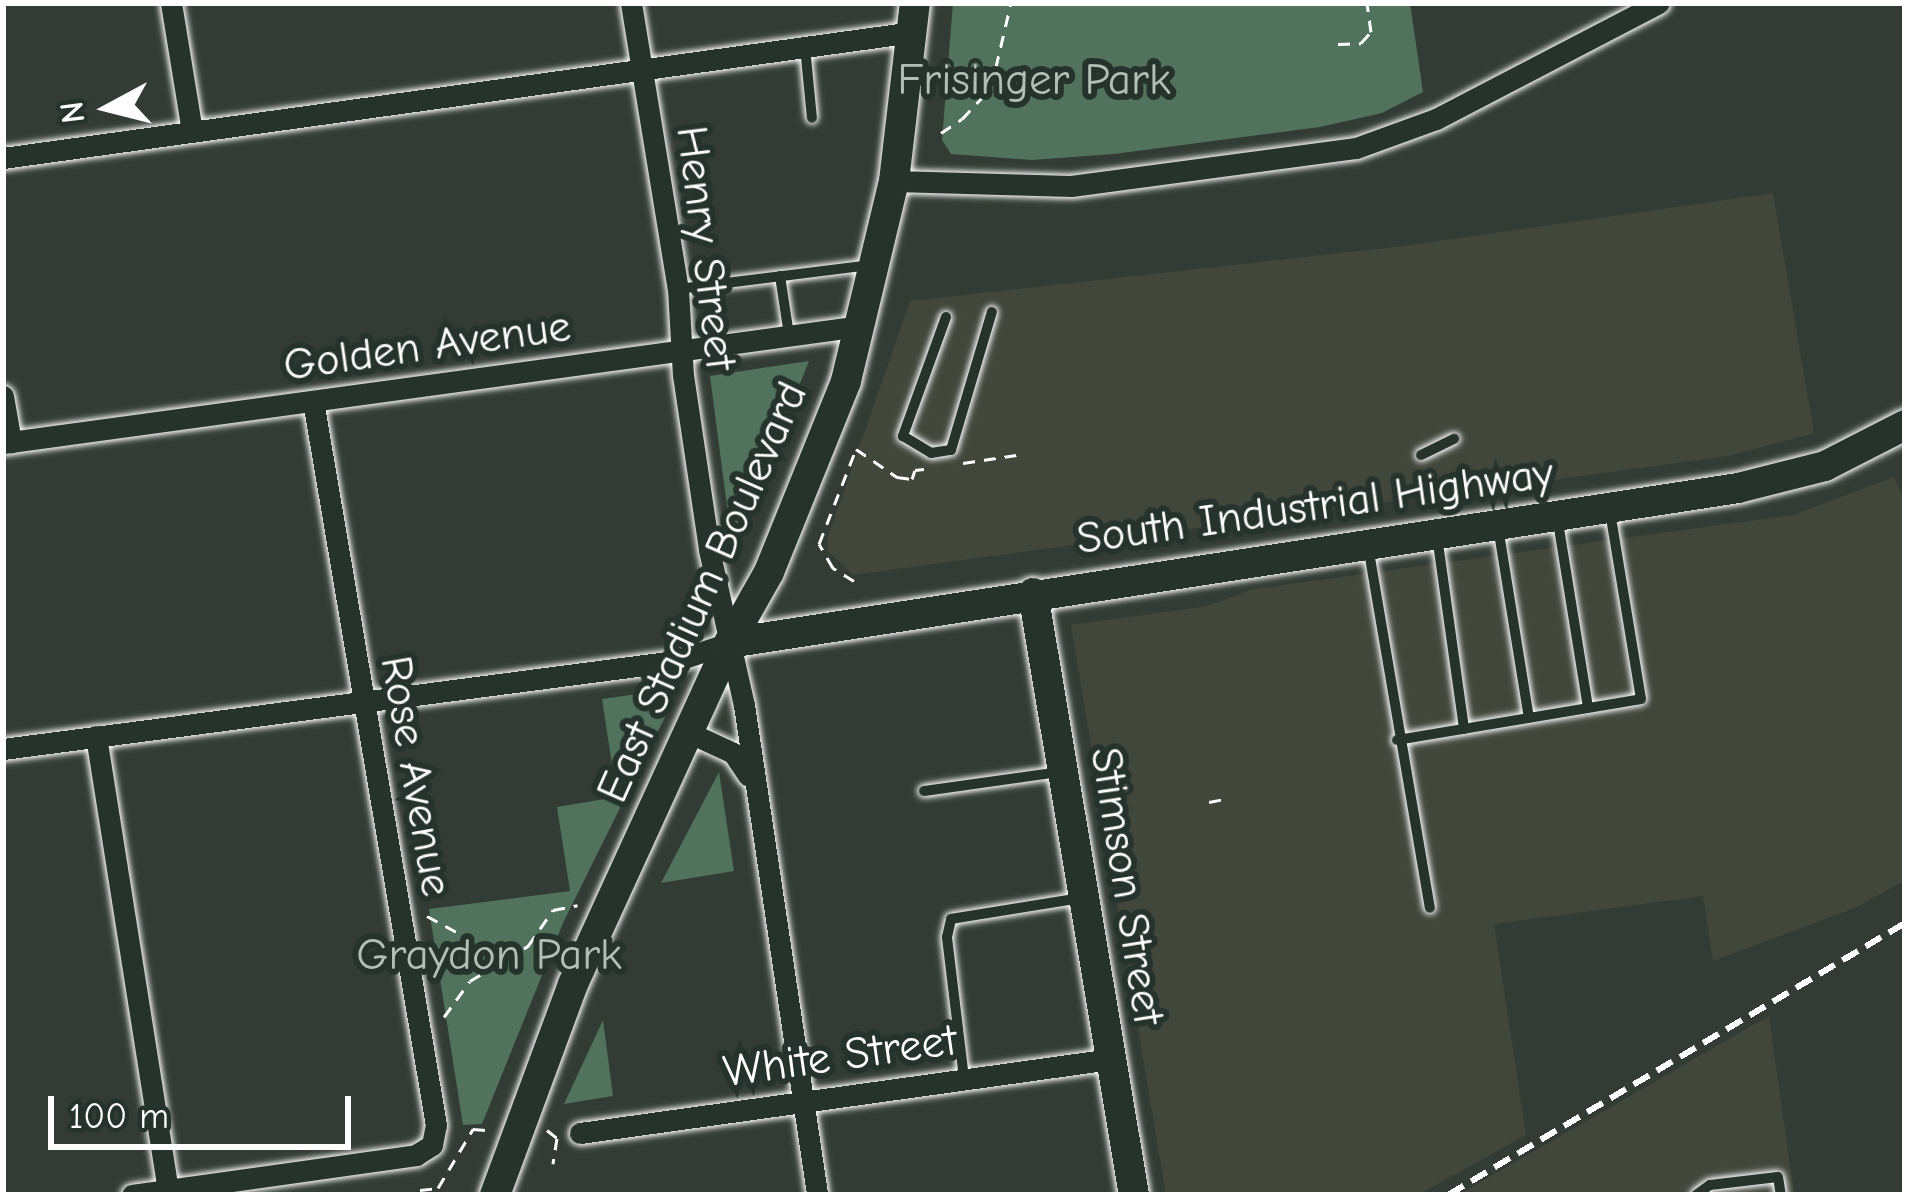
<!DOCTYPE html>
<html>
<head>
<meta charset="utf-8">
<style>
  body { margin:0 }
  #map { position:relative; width:1908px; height:1198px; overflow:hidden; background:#333c34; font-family:"Comic Neue",sans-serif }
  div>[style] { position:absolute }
  .built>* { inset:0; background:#42473c }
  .green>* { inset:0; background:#51725c }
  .path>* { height:3px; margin-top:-1.5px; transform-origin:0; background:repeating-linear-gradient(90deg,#fff 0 12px,transparent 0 21px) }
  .roads { filter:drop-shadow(0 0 3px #fff) drop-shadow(0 0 3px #fff) }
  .lane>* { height:10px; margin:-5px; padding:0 5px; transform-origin:5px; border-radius:5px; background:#26332d }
  .street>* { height:21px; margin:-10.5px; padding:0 10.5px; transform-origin:10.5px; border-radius:10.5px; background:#26332d }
  .secondary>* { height:30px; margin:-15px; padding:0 15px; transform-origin:15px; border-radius:15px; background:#26332d }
  .rail>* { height:6px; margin-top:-3px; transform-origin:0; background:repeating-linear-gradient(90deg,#fff 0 18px,transparent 0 27px) }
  span { translate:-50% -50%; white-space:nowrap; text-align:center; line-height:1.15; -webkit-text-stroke:12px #26332d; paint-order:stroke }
  .park-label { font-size:45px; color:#b1c0b6 }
  .street-label { font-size:45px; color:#fff }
  .frame { position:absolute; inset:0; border:6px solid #fff; pointer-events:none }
  .north { position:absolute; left:48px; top:48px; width:120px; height:120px; -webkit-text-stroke:9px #26332d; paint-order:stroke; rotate:263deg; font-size:33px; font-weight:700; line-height:48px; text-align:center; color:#fff }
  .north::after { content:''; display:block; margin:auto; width:42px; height:54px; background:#fff; clip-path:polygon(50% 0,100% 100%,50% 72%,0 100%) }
  .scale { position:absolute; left:48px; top:1096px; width:303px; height:54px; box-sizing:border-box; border:6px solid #fff; border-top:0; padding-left:15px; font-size:36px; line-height:42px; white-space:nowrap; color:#fff; -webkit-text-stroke:9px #26332d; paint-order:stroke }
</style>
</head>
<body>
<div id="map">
  <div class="built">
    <div style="clip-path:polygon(1773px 193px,1814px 433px,1728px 456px,853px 575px,828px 551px,827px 540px,910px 301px,1404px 246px)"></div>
    <div style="clip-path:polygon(1894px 477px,1905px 501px,1905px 880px,1857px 907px,1713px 961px,1703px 896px,1494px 924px,1526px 1135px,1418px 1195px,1166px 1195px,1071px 625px,1208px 606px,1253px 589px,1793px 515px)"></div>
    <div style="clip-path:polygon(1769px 1016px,1794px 1195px,1458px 1195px)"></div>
  </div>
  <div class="green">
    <div style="clip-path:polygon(953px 3px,1410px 3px,1423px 92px,1382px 113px,1320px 127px,1114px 154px,1032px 160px,951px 154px,942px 140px)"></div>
    <div style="clip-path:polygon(809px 361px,733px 552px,710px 376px)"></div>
    <div style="clip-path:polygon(673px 689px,670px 707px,563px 923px,482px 1124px,463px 1125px,429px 909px,570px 891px,557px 807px,617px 797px,602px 699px)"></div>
    <div style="clip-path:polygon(719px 772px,734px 871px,661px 883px)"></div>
    <div style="clip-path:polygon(603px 1020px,613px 1096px,564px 1104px)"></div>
  </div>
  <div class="path">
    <div style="left:1338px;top:44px;width:23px;rotate:-2deg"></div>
    <div style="left:1361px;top:43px;width:15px;rotate:-48deg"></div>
    <div style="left:1371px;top:32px;width:29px;rotate:-98deg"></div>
    <div style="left:941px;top:133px;width:25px;rotate:-34deg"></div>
    <div style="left:962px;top:119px;width:42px;rotate:-46.9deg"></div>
    <div style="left:991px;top:88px;width:87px;rotate:-76.8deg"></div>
    <div style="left:963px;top:463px;width:54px;rotate:-8.6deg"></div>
    <div style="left:854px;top:581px;width:25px;rotate:-148deg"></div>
    <div style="left:833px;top:568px;width:28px;rotate:-120deg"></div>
    <div style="left:819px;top:544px;width:102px;rotate:-68.7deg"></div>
    <div style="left:856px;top:449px;width:50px;rotate:34.3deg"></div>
    <div style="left:897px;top:477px;width:15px;rotate:8deg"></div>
    <div style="left:912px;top:479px;width:9px;rotate:-72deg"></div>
    <div style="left:915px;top:470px;width:9px;rotate:-6deg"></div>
    <div style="left:1209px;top:802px;width:15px;rotate:-11deg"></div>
    <div style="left:427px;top:916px;width:84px;rotate:28.4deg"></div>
    <div style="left:444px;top:1017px;width:44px;rotate:-54.2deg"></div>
    <div style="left:470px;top:981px;width:68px;rotate:-31.1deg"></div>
    <div style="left:528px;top:946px;width:44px;rotate:-55.2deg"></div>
    <div style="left:553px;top:910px;width:25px;rotate:-11deg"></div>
    <div style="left:547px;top:1130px;width:13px;rotate:39deg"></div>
    <div style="left:557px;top:1138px;width:26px;rotate:99deg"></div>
    <div style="left:420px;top:1190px;width:18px;rotate:-6deg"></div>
    <div style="left:438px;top:1188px;width:69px;rotate:-59.3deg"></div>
    <div style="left:473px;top:1129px;width:13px;rotate:4deg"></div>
  </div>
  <div class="roads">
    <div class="lane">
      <div style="left:805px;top:47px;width:71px;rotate:84.4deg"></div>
      <div style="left:780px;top:276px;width:60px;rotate:81.3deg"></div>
      <div style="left:678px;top:289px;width:195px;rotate:-7.1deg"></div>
      <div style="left:946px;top:317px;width:127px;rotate:109.9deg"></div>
      <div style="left:903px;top:436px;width:33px;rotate:31deg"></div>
      <div style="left:931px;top:453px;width:20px;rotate:-9deg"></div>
      <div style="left:951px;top:450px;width:144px;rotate:-73.5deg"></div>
      <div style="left:1421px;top:455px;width:37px;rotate:-26deg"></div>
      <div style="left:1558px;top:522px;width:188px;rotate:80.8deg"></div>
      <div style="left:1498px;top:527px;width:193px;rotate:80.8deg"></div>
      <div style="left:1437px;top:536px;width:195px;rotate:82deg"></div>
      <div style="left:1368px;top:546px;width:367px;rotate:80.3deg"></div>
      <div style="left:1397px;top:740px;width:247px;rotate:-9.5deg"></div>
      <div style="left:1641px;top:699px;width:191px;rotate:-99.4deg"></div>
      <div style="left:924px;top:791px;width:136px;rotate:-8deg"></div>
      <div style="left:964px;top:1078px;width:142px;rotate:-96.9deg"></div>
      <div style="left:947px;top:937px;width:18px;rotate:-77deg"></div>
      <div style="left:951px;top:919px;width:131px;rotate:-9.2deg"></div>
      <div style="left:1696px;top:1195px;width:17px;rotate:-36deg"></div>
      <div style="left:1710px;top:1185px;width:68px;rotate:-6.7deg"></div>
      <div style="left:1778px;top:1177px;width:18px;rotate:81deg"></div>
    </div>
    <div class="street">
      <div style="left:171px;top:3px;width:130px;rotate:80.7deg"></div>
      <div style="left:631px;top:3px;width:290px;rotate:80.7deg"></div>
      <div style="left:678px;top:289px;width:86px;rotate:86.7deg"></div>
      <div style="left:683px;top:375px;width:177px;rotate:81.5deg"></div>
      <div style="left:709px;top:550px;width:159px;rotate:77.3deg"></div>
      <div style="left:744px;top:705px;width:495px;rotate:81.5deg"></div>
      <div style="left:3px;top:158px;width:919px;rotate:-7.88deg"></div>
      <div style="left:894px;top:181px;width:177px;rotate:1.6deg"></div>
      <div style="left:1071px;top:186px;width:288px;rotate:-7.6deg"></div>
      <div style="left:1356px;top:148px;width:85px;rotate:-19.9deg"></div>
      <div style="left:1436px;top:119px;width:251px;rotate:-27.5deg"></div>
      <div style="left:3px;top:396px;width:47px;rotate:80.1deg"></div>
      <div style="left:3px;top:443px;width:866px;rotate:-7.77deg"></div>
      <div style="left:690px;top:733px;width:47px;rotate:24.9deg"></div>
      <div style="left:733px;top:753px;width:27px;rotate:56deg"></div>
      <div style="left:96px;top:736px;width:460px;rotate:81deg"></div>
      <div style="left:3px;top:749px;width:678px;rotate:-7.46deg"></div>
      <div style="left:675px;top:661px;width:57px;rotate:-18.4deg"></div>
      <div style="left:580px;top:1133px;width:536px;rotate:-7.93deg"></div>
      <div style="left:132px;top:1195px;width:287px;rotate:-8deg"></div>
      <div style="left:416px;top:1155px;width:19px;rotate:-32deg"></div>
      <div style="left:432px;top:1145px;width:20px;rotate:-79deg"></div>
      <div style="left:436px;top:1125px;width:734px;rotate:-99.64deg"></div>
    </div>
    <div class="secondary">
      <div style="left:1033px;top:593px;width:610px;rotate:80.48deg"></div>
      <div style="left:729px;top:643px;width:1021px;rotate:-8.73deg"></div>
      <div style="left:1738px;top:488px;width:90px;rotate:-14.2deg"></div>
      <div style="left:1825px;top:466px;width:90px;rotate:-27.1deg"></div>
      <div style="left:495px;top:1195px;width:225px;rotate:-69.7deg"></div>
      <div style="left:573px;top:984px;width:375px;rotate:-65.4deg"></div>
      <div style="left:729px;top:643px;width:81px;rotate:-60.6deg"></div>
      <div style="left:769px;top:572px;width:206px;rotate:-68deg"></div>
      <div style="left:846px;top:381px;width:206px;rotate:-76.5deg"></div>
      <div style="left:894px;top:181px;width:179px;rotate:-83.3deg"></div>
    </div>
  </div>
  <div class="rail">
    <div style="left:1448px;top:1195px;width:532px;rotate:-30.76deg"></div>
  </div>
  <div class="park-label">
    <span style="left:1034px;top:80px">Frisinger Park</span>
    <span style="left:489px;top:955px">Graydon Park</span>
  </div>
  <div class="street-label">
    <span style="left:706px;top:248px;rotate:83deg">Henry Street</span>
    <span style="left:427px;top:346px;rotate:-8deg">Golden Avenue</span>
    <span style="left:1315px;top:506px;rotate:-8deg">South Industrial Highway</span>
    <span style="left:702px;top:592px;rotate:-66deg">East Stadium Boulevard</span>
    <span style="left:416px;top:776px;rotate:80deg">Rose Avenue</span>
    <span style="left:1127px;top:886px;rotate:81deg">Stimson Street</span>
    <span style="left:840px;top:1056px;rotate:-8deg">White Street</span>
  </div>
  <div class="frame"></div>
  <div class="north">N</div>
  <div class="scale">100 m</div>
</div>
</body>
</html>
